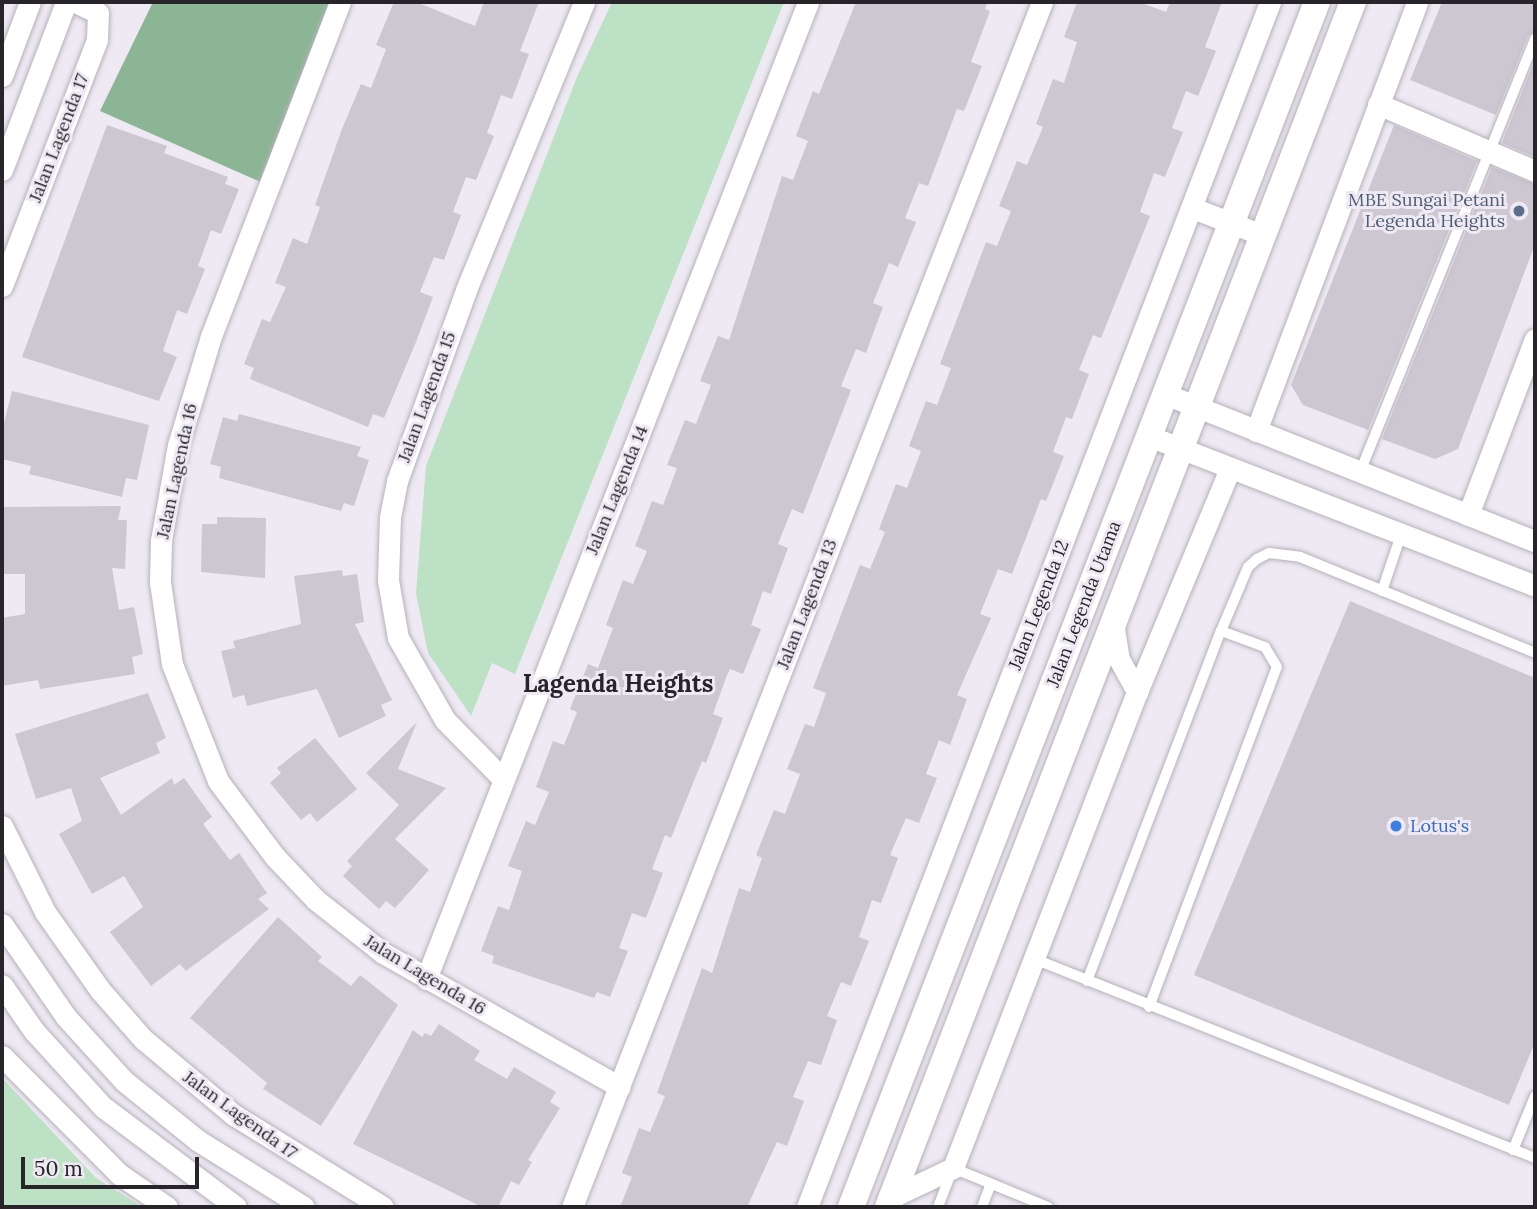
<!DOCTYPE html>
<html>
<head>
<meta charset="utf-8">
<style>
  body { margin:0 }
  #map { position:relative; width:1537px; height:1209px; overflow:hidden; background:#eee9f3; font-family:Lora,serif }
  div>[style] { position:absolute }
  .green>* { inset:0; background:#bde1c5 }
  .forest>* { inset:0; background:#8cb595 }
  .building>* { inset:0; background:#ccc7d1 }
  .roads { filter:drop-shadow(0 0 2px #b6b1ba) drop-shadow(0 0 2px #b6b1ba) }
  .service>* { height:10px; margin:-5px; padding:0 5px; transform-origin:5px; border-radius:5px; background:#fff }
  .minor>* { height:21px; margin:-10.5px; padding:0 10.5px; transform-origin:10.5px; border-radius:10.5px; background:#fff }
  .tertiary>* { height:26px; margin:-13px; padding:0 13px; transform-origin:13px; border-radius:13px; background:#fff }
  .dots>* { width:19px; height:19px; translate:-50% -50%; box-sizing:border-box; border:4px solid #eee9f3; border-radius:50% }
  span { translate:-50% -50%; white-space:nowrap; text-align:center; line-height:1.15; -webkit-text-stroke:6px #eee9f3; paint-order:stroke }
  .street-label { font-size:18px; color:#272529 }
  .service-label { font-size:18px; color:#4e5e75 }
  .right { translate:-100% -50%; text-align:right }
  .shop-label { font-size:18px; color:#366cbe }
  .left { translate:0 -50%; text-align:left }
  .district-label { font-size:24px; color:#272529; font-weight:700 }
  .frame { position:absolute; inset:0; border:4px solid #272529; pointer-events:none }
  .scale { position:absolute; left:21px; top:1157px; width:178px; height:32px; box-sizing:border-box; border:4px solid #272529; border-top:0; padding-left:9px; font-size:21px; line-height:24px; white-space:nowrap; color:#272529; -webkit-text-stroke:5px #eee9f3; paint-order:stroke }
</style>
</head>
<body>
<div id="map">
  <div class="green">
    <div style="clip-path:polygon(612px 2px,784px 2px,515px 674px,492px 663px,471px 716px,428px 653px,416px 593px,426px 466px,577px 77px)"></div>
    <div style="clip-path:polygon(2px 1078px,96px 1178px,142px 1207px,2px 1207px)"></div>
  </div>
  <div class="forest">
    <div style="clip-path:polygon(153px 2px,337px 2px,263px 183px,100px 111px)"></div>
  </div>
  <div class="building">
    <div style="clip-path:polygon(394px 2px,416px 2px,475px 26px,484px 2px,539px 2px,520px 51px,529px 54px,512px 99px,501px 95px,487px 133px,494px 136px,476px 180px,466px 177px,453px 212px,461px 215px,444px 260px,434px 257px,420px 292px,433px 297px,416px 342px,384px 418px,373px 414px,368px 427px,250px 379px,254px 368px,244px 364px,262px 319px,270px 322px,286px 287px,275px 283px,293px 238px,307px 244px,320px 207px,315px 205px,342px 129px,361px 84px,371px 88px,386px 49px,376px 45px)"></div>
    <div style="clip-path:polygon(856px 2px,988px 2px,985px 9px,990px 11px,971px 62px,982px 66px,964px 111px,957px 109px,928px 186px,919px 183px,905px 218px,916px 222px,898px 267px,889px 263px,873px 303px,883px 307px,866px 353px,856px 349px,841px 386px,851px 390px,803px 514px,792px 509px,778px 544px,788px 548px,771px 594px,763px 591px,751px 625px,761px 629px,743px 674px,730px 669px,727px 675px,713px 714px,723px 718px,706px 763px,702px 761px,671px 838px,665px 835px,652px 869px,663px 873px,646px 918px,632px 913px,619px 948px,628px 951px,610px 997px,597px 992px,594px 998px,492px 963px,494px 956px,481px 951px,498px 906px,509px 910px,522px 871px,508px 866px,526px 821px,535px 825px,549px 792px,536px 787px,553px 741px,564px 745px,577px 712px,570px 709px,588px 664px,598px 668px,613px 628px,606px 625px,623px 580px,633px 584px,647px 551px,635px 546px,652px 501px,663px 505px,677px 468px,667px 465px,685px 420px,696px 424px,711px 385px,700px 381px,718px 336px,729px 340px,782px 176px,793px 180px,808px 141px,796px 136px,813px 91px,819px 94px)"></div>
    <div style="clip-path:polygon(1077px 2px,1139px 2px,1166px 12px,1170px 2px,1222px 2px,1205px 47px,1216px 51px,1205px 79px,1198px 96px,1186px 91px,1172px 128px,1183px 132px,1165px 177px,1154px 173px,1140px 212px,1150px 216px,1101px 338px,1093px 335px,1079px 370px,1089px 374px,1072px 419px,1066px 417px,1053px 452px,1064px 456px,1053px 484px,1046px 501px,1041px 499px,1012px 574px,998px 569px,980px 614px,991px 618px,957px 695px,967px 699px,950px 745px,939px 740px,926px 774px,937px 778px,919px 823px,906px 818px,890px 855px,898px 858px,881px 903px,872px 900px,859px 937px,869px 941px,851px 986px,841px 982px,827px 1016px,837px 1020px,821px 1065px,808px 1061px,793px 1097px,804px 1101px,787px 1146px,777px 1142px,747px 1207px,620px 1207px,632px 1177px,622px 1173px,639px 1128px,650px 1132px,665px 1096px,657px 1093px,702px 968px,712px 973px,739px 888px,750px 892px,762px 858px,756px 855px,774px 810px,785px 814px,800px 774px,787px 769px,805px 724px,814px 727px,826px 693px,813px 688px,860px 565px,870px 569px,885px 532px,879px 529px,896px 484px,907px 488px,921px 451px,909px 446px,926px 401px,937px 405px,951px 368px,940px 364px,986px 242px,997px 246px,1011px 211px,999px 206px,1017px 161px,1027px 165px,1043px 127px,1036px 124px,1053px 79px,1064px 83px,1077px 42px,1064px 37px)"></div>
    <div style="clip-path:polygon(1442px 2px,1535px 2px,1535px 31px,1528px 36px,1496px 115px,1410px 80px)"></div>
    <div style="clip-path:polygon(1535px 59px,1535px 157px,1502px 143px)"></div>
    <div style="clip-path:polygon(107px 125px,167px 146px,164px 153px,228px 177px,225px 184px,239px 189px,221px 234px,211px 230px,198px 266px,205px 269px,187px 314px,177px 310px,163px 351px,177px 357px,159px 401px,22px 357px)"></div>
    <div style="clip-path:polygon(1394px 125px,1477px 161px,1368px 430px,1303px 405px,1291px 385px)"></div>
    <div style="clip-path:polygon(1492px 167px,1535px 184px,1535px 244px,1458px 449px,1435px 459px,1382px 439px)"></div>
    <div style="clip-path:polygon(12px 391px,149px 425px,137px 480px,126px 478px,122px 497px,29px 474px,31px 466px,2px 459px,2px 431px)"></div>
    <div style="clip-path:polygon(239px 414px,361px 447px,357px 456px,369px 460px,354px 506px,344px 503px,341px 511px,219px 478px,221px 467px,210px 464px,223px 417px,237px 421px)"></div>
    <div style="clip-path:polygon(121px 506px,118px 520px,127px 520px,125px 569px,112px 568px,119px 610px,134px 607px,143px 654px,132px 657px,135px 674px,40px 689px,38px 680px,2px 686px,2px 618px,25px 614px,25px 574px,2px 574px,2px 507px)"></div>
    <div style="clip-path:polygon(217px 517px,266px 518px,265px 578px,201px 572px,202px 524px,217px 524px)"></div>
    <div style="clip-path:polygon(342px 570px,343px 576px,357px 574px,364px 622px,355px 624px,392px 700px,381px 705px,386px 716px,339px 738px,317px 689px,247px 706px,244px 695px,233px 698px,221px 651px,235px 648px,233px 641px,301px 624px,294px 576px)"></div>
    <div style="clip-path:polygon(1350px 601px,1535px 678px,1535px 1042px,1509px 1105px,1194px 975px)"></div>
    <div style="clip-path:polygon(148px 693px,166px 738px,156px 743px,160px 753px,100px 778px,121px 815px,172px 778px,174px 785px,184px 778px,212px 817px,203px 824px,230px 860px,239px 853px,267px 893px,258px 899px,269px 909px,186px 971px,180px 964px,151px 986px,110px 932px,143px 907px,124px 876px,92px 894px,59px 834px,82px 821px,71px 788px,36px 799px,15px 734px)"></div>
    <div style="clip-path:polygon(417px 722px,398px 769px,446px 788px,395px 839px,429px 870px,395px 908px,386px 901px,379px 909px,343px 876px,352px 866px,347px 861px,399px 805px,366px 773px)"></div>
    <div style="clip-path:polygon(315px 738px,357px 789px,317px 822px,310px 813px,301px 820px,270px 783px,281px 773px,277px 768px)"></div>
    <div style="clip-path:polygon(278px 917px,322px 957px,318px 961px,351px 986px,360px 975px,398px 1005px,321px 1126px,263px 1089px,267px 1083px,190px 1018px)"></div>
    <div style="clip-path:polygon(439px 1024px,480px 1051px,474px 1060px,507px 1079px,514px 1067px,556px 1092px,550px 1102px,560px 1108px,528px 1160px,532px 1162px,519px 1185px,511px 1181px,498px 1207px,482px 1207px,353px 1144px,413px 1030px,422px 1037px,425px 1033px,431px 1036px)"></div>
  </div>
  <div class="roads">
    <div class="service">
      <div style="left:1360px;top:472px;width:467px;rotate:-68deg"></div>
      <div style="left:1382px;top:591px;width:59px;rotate:-71.3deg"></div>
      <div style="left:1032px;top:958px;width:541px;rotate:21.68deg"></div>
      <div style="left:1087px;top:981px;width:375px;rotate:-69.1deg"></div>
      <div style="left:1221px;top:631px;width:69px;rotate:-67.1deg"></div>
      <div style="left:1248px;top:567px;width:12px;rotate:-42deg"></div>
      <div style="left:1257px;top:559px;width:13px;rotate:-27deg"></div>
      <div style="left:1269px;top:553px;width:31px;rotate:7deg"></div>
      <div style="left:1300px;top:557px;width:254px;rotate:22.2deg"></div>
      <div style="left:1149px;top:1007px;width:363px;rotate:-69.4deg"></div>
      <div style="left:1277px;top:667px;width:23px;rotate:-121deg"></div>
      <div style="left:1265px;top:647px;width:47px;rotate:-160deg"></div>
      <div style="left:1513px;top:1150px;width:58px;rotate:-67.8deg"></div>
      <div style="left:938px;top:1207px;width:42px;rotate:-69deg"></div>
      <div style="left:953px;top:1168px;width:103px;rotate:22.3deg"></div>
      <div style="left:982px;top:1207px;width:25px;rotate:-69deg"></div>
    </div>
    <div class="minor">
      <div style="left:340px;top:2px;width:358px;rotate:111.1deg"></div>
      <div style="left:211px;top:336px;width:114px;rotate:106.8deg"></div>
      <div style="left:178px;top:445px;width:97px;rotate:100.1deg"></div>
      <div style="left:161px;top:540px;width:42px;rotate:91.4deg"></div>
      <div style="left:160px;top:582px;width:83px;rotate:81.7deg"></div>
      <div style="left:172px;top:664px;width:126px;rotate:68.5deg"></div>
      <div style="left:218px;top:781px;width:95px;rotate:53.1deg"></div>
      <div style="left:275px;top:857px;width:59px;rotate:46.4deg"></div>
      <div style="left:316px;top:900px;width:85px;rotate:38.3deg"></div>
      <div style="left:383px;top:953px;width:272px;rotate:29.5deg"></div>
      <div style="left:2px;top:76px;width:79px;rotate:-69.3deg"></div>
      <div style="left:1378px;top:104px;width:171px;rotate:23.1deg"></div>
      <div style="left:2px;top:170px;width:180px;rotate:-69.1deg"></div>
      <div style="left:1193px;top:208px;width:74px;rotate:21.4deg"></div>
      <div style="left:2px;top:286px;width:264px;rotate:-68.9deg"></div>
      <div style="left:97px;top:40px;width:27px;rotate:-88deg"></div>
      <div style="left:98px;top:13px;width:25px;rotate:-154deg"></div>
      <div style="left:1165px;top:394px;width:398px;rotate:21.7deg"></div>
      <div style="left:1256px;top:431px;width:458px;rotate:-69.4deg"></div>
      <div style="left:1149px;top:436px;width:414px;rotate:21.2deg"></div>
      <div style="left:1468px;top:515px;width:188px;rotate:-69.2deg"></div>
      <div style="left:1113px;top:622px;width:37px;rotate:81deg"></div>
      <div style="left:1119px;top:659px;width:38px;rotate:61deg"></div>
      <div style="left:503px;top:779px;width:83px;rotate:-134.5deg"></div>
      <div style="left:445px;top:720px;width:95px;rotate:-119.8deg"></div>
      <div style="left:398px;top:638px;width:59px;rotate:-99.8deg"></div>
      <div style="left:388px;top:580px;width:63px;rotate:-88.2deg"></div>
      <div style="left:390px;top:517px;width:37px;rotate:-79deg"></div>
      <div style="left:397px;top:481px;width:203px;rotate:-70.1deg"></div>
      <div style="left:466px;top:290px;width:311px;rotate:-67.7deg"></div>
      <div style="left:2px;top:826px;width:96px;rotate:63.4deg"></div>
      <div style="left:45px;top:912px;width:95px;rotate:54.8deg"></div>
      <div style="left:100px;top:990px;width:65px;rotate:48.7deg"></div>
      <div style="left:143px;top:1039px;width:119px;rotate:39.9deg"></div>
      <div style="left:234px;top:1115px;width:175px;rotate:31.7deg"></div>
      <div style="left:2px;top:924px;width:113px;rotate:55.5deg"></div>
      <div style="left:66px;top:1017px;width:86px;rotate:47.8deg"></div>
      <div style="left:124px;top:1081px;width:94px;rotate:38.9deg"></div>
      <div style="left:197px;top:1140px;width:126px;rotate:32.1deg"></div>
      <div style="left:426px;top:979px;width:1049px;rotate:-68.64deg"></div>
      <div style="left:2px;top:985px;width:56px;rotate:55.2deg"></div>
      <div style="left:34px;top:1031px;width:103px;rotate:47.8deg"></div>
      <div style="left:103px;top:1107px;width:166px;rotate:36.9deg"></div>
      <div style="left:2px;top:1056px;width:166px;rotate:45.2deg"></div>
      <div style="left:119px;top:1174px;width:58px;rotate:34.5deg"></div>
      <div style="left:892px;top:1197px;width:68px;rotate:-25.4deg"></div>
      <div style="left:953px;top:1168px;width:510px;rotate:-68.87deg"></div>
      <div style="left:1137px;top:692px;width:242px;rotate:-67.4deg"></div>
      <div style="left:572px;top:1207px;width:1293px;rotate:-68.69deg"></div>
      <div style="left:807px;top:1207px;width:1291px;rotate:-68.98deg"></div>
    </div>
    <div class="tertiary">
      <div style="left:851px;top:1207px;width:1292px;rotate:-68.86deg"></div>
      <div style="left:888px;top:1207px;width:1292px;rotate:-68.9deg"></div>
    </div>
  </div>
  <div class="dots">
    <div style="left:1519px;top:211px;background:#5c6f8a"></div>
    <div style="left:1396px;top:826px;background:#3f7fe0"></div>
  </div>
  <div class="street-label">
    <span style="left:59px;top:138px;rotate:-69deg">Jalan Lagenda 17</span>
    <span style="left:427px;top:397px;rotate:-70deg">Jalan Lagenda 15</span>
    <span style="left:177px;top:471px;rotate:-78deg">Jalan Lagenda 16</span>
    <span style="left:617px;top:490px;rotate:-68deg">Jalan Lagenda 14</span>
    <span style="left:807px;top:604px;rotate:-69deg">Jalan Lagenda 13</span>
    <span style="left:1084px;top:604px;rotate:-69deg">Jalan Legenda Utama</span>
    <span style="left:1039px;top:605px;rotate:-69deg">Jalan Legenda 12</span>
    <span style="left:425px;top:975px;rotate:31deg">Jalan Lagenda 16</span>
    <span style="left:240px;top:1115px;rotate:36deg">Jalan Lagenda 17</span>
  </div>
  <div class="service-label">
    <span class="right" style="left:1505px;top:211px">MBE Sungai Petani<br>Legenda Heights</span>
  </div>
  <div class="shop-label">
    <span class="left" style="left:1410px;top:826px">Lotus's</span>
  </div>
  <div class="district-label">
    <span style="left:618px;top:684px">Lagenda Heights</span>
  </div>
  <div class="frame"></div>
  <div class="scale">50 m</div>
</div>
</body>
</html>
